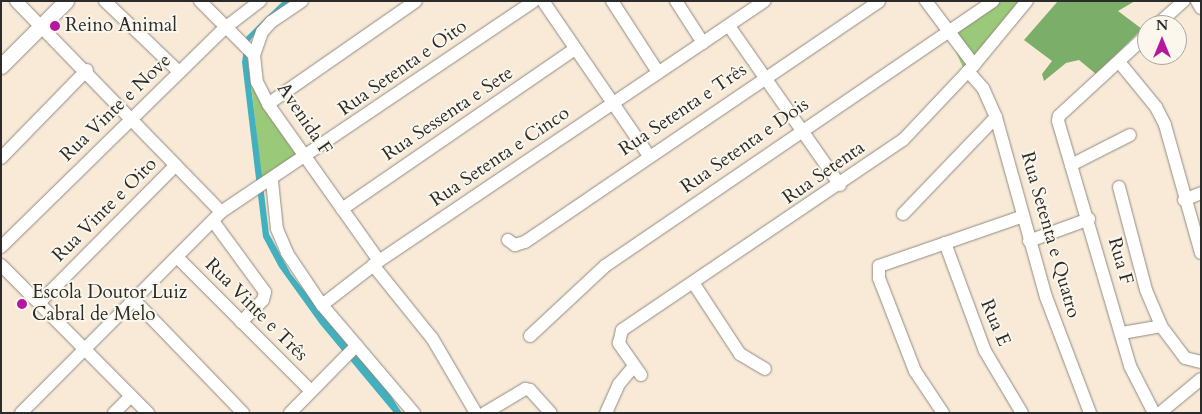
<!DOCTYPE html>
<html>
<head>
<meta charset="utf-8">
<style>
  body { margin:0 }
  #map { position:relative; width:1202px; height:414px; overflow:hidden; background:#f8ead7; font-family:Cardo,serif }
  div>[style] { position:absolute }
  .green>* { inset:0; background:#9aca79 }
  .forest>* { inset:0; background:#7bae69 }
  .water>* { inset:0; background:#42b0be }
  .roads { filter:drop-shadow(0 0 1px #928a81) drop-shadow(0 0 1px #928a81) }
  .minor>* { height:12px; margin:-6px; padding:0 6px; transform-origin:6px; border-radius:6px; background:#fff }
  .major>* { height:15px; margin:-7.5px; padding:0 7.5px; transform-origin:7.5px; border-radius:7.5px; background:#fff }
  .dots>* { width:14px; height:14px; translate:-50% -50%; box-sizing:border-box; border:2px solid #fbf7ec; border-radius:50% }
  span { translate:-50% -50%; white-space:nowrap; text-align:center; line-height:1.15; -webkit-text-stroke:4px #fbf7ec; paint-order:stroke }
  .poi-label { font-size:19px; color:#2b2b2b }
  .left { translate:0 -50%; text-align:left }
  .street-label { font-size:19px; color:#2b2b2b }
  .frame { position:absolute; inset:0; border:2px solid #2b2b2b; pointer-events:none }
  .north { position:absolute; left:1137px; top:15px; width:50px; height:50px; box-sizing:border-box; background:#fbf7ec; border:1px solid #a8a59f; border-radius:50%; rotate:0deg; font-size:14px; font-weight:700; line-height:20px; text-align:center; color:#2b2b2b }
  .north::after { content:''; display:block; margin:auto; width:18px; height:22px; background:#b5179e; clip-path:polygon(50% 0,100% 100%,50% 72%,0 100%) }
</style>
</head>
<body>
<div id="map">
  <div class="green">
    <div style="clip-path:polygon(988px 1px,1024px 1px,964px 70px,947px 31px)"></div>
    <div style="clip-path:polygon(250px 74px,303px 157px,262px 184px)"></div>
  </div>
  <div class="forest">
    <div style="clip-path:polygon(1058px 1px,1135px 1px,1118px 11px,1142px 29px,1096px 74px,1079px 60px,1066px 63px,1044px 81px,1042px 74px,1052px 61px,1024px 40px)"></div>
  </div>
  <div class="water">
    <div style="clip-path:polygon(283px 1px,292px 1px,264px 22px,249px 42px,247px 53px,269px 234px,291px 274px,354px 353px,381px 381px,402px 413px,394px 413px,320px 324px,279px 267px,263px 237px,242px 62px,246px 37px)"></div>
  </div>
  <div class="roads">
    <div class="minor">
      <div style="left:16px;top:1px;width:294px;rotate:45.8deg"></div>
      <div style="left:105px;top:1px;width:103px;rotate:43.8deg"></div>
      <div style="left:200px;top:1px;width:76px;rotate:45deg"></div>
      <div style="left:302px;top:1px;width:37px;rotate:146deg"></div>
      <div style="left:271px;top:22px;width:13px;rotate:132deg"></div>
      <div style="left:262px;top:32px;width:24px;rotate:109deg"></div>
      <div style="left:254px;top:55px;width:27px;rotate:84deg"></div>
      <div style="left:257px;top:82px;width:25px;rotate:63deg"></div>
      <div style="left:268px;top:104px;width:192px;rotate:54.7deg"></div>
      <div style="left:543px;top:1px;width:188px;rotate:55.6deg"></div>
      <div style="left:612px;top:1px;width:85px;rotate:57.1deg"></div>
      <div style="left:676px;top:1px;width:50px;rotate:57.3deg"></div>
      <div style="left:926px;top:1px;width:80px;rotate:53.1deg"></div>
      <div style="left:1197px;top:1px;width:8px;rotate:60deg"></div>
      <div style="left:1157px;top:25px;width:36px;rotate:-42deg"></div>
      <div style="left:729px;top:26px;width:194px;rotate:55.1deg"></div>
      <div style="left:1147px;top:35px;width:120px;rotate:137.4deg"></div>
      <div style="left:1059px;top:116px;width:5px;rotate:101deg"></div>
      <div style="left:1058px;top:121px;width:255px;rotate:73.6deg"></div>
      <div style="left:1130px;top:366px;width:53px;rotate:62.9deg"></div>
      <div style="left:1120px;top:63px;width:57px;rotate:50.7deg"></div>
      <div style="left:1156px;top:107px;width:20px;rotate:63deg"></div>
      <div style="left:1165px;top:125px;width:133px;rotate:74.3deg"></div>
      <div style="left:968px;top:71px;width:23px;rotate:49deg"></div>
      <div style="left:983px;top:88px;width:32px;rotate:66deg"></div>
      <div style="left:996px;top:117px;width:187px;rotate:74.5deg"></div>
      <div style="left:1046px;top:297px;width:124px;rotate:69.2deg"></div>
      <div style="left:268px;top:104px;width:180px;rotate:-34.8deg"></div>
      <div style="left:1px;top:158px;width:123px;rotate:-45.7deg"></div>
      <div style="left:1071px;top:165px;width:66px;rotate:-27deg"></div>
      <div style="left:272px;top:181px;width:48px;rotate:84.1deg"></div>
      <div style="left:277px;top:229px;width:26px;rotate:67deg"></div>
      <div style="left:287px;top:253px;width:63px;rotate:56.1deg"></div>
      <div style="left:322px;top:305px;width:142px;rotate:49.6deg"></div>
      <div style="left:1119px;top:187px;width:106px;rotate:75.3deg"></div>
      <div style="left:1146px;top:290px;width:39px;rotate:67deg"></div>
      <div style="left:1161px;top:326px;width:40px;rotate:53deg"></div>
      <div style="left:1185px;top:358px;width:16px;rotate:14deg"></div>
      <div style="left:1184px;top:200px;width:18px;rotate:-22deg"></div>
      <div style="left:342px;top:209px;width:283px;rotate:-34.5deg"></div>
      <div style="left:903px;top:214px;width:134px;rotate:-46.2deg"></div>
      <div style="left:213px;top:221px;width:88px;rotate:53.8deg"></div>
      <div style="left:265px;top:292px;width:8px;rotate:104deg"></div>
      <div style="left:263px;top:300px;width:31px;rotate:135deg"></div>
      <div style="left:508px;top:240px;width:9px;rotate:36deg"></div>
      <div style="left:515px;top:245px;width:10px;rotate:-17deg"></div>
      <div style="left:525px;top:242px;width:428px;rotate:-34.2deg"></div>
      <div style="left:1029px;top:241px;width:64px;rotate:-20.1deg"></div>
      <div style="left:945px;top:243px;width:115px;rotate:69.7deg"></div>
      <div style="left:985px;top:351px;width:72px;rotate:59.2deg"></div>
      <div style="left:1px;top:247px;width:315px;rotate:-44.4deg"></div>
      <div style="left:226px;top:27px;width:43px;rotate:-37.4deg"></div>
      <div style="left:177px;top:257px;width:188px;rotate:45deg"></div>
      <div style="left:1px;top:265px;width:209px;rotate:45.2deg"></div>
      <div style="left:373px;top:265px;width:94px;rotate:51.1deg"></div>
      <div style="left:432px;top:338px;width:87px;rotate:59.6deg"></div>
      <div style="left:694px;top:284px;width:84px;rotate:56.7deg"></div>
      <div style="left:740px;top:354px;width:29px;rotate:31deg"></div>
      <div style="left:134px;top:300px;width:157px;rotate:46deg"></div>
      <div style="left:39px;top:303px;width:194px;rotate:-45.2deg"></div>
      <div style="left:322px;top:305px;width:72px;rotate:-37.7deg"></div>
      <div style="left:379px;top:261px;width:465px;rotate:-34deg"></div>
      <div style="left:1122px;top:333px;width:40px;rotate:-10deg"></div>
      <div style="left:530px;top:336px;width:103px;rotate:-43deg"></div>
      <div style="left:605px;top:266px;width:470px;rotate:-34.3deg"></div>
      <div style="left:641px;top:375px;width:39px;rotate:-125deg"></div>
      <div style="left:619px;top:343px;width:13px;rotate:-77deg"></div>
      <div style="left:622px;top:330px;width:339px;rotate:-34.1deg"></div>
      <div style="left:903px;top:140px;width:103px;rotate:-46.6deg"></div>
      <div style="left:974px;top:65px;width:83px;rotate:-50.4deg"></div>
      <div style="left:21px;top:413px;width:284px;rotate:-45.1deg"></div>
      <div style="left:221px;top:212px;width:377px;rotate:-34deg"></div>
      <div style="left:114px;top:413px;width:24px;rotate:-45deg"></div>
      <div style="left:290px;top:413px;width:95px;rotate:-45.4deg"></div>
      <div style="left:485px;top:413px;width:47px;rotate:-31deg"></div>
      <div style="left:525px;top:389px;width:5px;rotate:11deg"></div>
      <div style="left:530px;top:390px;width:31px;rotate:48deg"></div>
      <div style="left:606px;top:413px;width:32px;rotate:-66deg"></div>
      <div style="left:619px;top:384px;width:23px;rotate:-50deg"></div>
      <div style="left:943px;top:413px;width:50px;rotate:-123.7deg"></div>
      <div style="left:915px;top:371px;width:100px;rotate:-111.2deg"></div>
      <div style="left:879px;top:278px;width:12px;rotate:-90deg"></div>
      <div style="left:879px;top:266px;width:152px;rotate:-19.1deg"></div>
      <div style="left:1160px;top:413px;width:53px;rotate:-39.7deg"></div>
    </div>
    <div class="major">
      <div style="left:1px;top:66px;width:92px;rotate:-45deg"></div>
    </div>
  </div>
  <div class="dots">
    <div style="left:55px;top:26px;background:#b5179e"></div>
    <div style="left:22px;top:304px;background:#b5179e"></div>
  </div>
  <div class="poi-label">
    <span class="left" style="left:65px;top:26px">Reino Animal</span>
    <span class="left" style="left:32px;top:304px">Escola Doutor Luiz<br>Cabral de Melo</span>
  </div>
  <div class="street-label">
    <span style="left:403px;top:68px;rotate:-35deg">Rua Setenta e Oito</span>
    <span style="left:116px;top:108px;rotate:-44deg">Rua Vinte e Nove</span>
    <span style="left:683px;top:110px;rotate:-34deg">Rua Setenta e Três</span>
    <span style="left:448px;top:114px;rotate:-34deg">Rua Sessenta e Sete</span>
    <span style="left:304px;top:119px;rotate:56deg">Avenida F</span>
    <span style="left:745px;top:146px;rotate:-35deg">Rua Setenta e Dois</span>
    <span style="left:500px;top:157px;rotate:-34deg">Rua Setenta e Cinco</span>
    <span style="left:824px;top:173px;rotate:-35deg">Rua Setenta</span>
    <span style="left:105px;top:210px;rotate:-45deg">Rua Vinte e Oito</span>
    <span style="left:1050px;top:235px;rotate:74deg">Rua Setenta e Quatro</span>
    <span style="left:1120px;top:261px;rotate:74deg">Rua F</span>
    <span style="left:256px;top:310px;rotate:45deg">Rua Vinte e Três</span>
    <span style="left:995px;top:323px;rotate:67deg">Rua E</span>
  </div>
  <div class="frame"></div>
  <div class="north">N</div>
</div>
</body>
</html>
